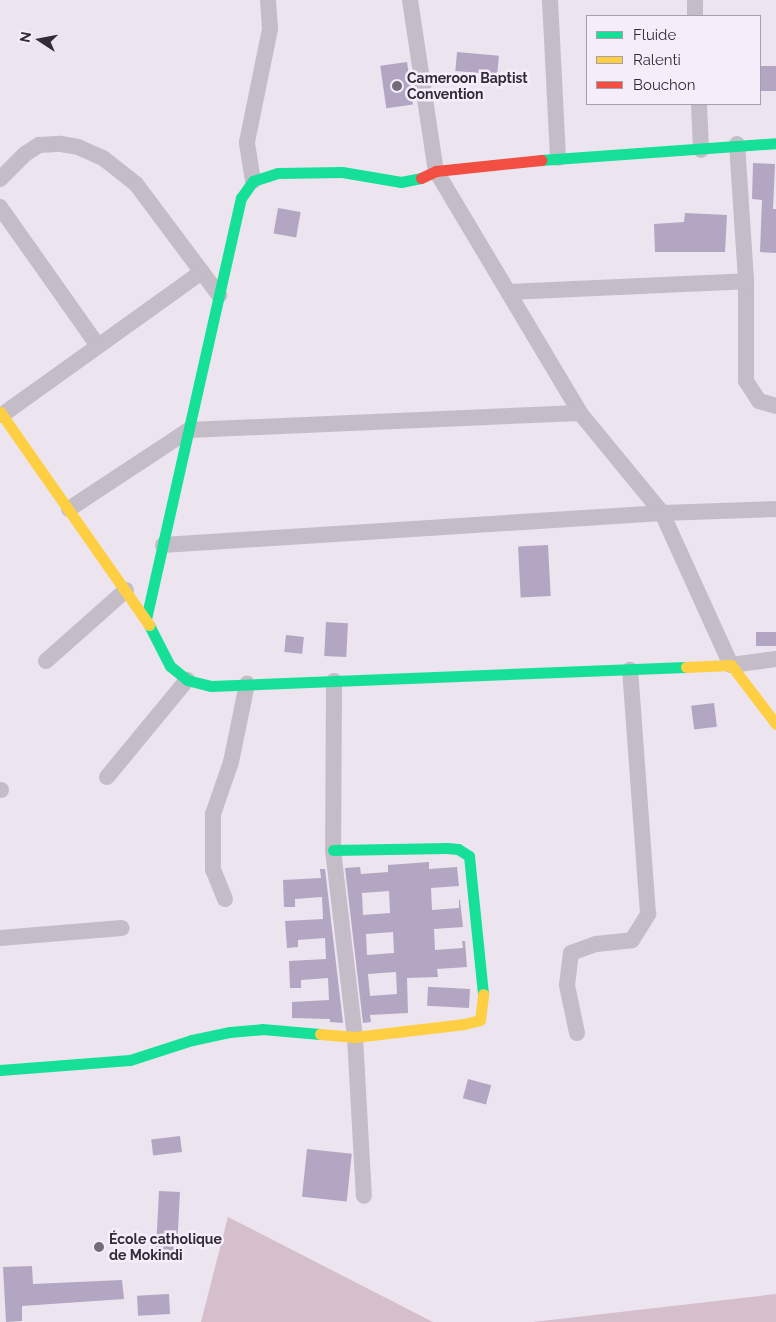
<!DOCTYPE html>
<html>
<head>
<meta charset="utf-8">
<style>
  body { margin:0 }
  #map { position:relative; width:776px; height:1322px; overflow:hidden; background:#ece4ef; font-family:Raleway,sans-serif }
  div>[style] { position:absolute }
  .green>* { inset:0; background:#d5bfcd }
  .building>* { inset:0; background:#b3a6c2; transform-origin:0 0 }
  .street>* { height:16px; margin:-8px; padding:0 8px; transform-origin:8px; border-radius:8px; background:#c4bdc8 }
  .fast>* { height:11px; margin:-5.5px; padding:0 5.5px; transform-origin:5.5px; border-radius:5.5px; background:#16e098 }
  .slow>* { height:11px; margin:-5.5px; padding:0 5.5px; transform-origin:5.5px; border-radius:5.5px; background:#ffcf43 }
  .jam>* { height:11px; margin:-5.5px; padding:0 5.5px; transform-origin:5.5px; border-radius:5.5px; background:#f24e42 }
  .dots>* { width:14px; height:14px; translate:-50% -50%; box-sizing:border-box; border:2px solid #f6edfa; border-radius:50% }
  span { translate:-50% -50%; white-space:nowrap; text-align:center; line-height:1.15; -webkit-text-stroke:5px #f6edfa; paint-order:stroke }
  .poi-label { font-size:14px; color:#322b39; font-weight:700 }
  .left { translate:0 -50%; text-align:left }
  .legend { position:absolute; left:586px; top:15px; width:175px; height:90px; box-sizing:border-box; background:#f6edfa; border:1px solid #a89fad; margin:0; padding:6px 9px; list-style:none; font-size:15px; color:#322b39 }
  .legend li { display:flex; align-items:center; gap:10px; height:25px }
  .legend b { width:25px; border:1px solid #a89fad }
  .north { position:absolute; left:15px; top:15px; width:50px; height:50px; -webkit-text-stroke:4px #f6edfa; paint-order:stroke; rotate:281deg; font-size:14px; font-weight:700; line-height:20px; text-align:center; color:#322b39 }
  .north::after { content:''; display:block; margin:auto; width:18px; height:22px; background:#322b39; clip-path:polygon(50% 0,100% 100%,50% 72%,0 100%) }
</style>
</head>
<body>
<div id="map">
  <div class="green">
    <div style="clip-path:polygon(228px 1217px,433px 1322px,201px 1322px)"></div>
    <div style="clip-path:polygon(776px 1294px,776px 1322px,533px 1322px)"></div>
  </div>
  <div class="building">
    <div style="left:457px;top:52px;width:42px;height:19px;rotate:5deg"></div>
    <div style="left:407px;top:62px;width:43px;height:27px;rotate:82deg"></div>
    <div style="left:760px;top:66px;width:16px;height:25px"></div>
    <div style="clip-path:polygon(753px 163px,775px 164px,773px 209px,776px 209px,776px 253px,760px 252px,762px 200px,752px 199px)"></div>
    <div style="left:278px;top:208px;width:23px;height:26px;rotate:10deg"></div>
    <div style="clip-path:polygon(685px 213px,727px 215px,725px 252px,655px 252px,654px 224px,684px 222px)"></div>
    <div style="left:548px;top:545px;width:51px;height:30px;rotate:87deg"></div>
    <div style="left:326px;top:622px;width:22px;height:34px;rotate:3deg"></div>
    <div style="left:776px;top:632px;width:14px;height:20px;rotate:90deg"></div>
    <div style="left:286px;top:635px;width:18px;height:17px;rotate:6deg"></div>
    <div style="left:714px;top:703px;width:24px;height:23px;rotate:83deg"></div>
    <div style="clip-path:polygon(evenodd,429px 862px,429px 869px,457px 867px,459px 886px,431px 888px,432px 910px,459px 908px,459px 900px,460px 900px,463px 927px,434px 929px,435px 950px,463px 948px,462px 941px,465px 941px,467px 967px,437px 969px,438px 977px,407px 978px,408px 1013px,370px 1015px,371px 1022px,363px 1023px,345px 868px,360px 867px,361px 874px,388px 872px,388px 865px,429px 862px,389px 891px,390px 913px,363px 915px,362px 893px,389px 891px,429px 862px,393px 932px,394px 953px,367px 955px,366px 934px,393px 932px,429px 862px,396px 972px,397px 994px,370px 996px,368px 974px,396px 972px)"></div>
    <div style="clip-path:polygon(320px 869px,325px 869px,343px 1023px,330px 1022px,330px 1019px,292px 1018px,292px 1002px,329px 1000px,328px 978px,301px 980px,301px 988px,290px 988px,289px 961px,326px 959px,325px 938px,298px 940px,298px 947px,287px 948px,285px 921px,323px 919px,322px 897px,295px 899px,295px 907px,284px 907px,283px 880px,321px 878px)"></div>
    <div style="left:470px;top:989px;width:19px;height:42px;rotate:93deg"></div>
    <div style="left:468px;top:1079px;width:24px;height:20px;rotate:15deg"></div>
    <div style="left:180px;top:1136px;width:16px;height:29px;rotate:83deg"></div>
    <div style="left:307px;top:1149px;width:45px;height:48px;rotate:6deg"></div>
    <div style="left:159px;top:1191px;width:21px;height:60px;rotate:3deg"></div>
    <div style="clip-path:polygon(32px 1266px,33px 1284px,122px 1280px,124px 1299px,22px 1306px,22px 1321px,6px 1322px,3px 1267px)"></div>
    <div style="left:169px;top:1294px;width:20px;height:32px;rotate:87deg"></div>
  </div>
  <div class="street">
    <div style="left:410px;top:0;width:173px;rotate:81.4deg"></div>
    <div style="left:436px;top:171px;width:282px;rotate:59.2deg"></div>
    <div style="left:580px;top:413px;width:129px;rotate:50.6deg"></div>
    <div style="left:662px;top:513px;width:167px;rotate:65.6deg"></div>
    <div style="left:731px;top:665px;width:45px;rotate:-7.6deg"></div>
    <div style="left:550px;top:0;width:158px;rotate:87.1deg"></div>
    <div style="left:695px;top:0;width:16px;rotate:90deg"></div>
    <div style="left:699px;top:104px;width:46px;rotate:87.5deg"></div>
    <div style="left:737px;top:144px;width:137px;rotate:86.2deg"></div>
    <div style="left:746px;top:281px;width:100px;rotate:90deg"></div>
    <div style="left:746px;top:381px;width:24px;rotate:57deg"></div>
    <div style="left:759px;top:401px;width:18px;rotate:16deg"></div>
    <div style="left:0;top:179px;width:35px;rotate:-45deg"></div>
    <div style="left:25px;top:154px;width:17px;rotate:-33deg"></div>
    <div style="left:39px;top:145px;width:22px;rotate:-3deg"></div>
    <div style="left:61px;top:144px;width:17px;rotate:10deg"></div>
    <div style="left:78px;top:147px;width:27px;rotate:24deg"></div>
    <div style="left:103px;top:158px;width:42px;rotate:38.2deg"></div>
    <div style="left:136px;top:184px;width:139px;rotate:53.2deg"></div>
    <div style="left:253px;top:181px;width:39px;rotate:-99deg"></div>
    <div style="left:247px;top:142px;width:115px;rotate:-78.5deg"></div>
    <div style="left:270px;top:29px;width:29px;rotate:-94deg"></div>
    <div style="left:0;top:207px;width:170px;rotate:54.8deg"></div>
    <div style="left:508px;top:292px;width:238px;rotate:-2.6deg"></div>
    <div style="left:2px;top:415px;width:246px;rotate:-35.6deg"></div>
    <div style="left:69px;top:509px;width:144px;rotate:-33.4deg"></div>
    <div style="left:189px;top:430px;width:391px;rotate:-2.5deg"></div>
    <div style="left:163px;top:545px;width:500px;rotate:-3.67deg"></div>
    <div style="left:662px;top:513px;width:114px;rotate:-2deg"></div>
    <div style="left:46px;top:661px;width:107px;rotate:-41.6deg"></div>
    <div style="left:334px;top:681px;width:169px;rotate:90.3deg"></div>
    <div style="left:333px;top:850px;width:188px;rotate:83.3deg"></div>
    <div style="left:355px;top:1037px;width:159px;rotate:86.8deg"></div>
    <div style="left:107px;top:777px;width:126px;rotate:-50.5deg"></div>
    <div style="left:0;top:790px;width:1px"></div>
    <div style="left:225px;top:899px;width:31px;rotate:-112deg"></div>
    <div style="left:213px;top:870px;width:56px;rotate:-90deg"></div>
    <div style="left:213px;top:814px;width:55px;rotate:-70.9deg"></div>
    <div style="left:231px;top:762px;width:80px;rotate:-78.4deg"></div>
    <div style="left:0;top:938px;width:122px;rotate:-4.7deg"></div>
    <div style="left:577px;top:1033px;width:49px;rotate:-101.8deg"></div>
    <div style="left:567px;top:985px;width:32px;rotate:-83deg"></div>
    <div style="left:571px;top:953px;width:27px;rotate:-20deg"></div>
    <div style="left:596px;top:944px;width:36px;rotate:-6deg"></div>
    <div style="left:632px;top:940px;width:31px;rotate:-58deg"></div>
    <div style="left:648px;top:914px;width:245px;rotate:-94.2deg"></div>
  </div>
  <div class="fast">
    <div style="left:541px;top:160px;width:236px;rotate:-4.1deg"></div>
    <div style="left:146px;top:619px;width:432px;rotate:-77.3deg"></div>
    <div style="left:241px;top:198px;width:21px;rotate:-55deg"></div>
    <div style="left:253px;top:181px;width:26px;rotate:-18deg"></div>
    <div style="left:278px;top:173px;width:64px;rotate:-0.9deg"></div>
    <div style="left:342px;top:172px;width:60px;rotate:9.6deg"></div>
    <div style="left:401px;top:182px;width:20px;rotate:-11deg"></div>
    <div style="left:149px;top:625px;width:46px;rotate:62.9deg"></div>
    <div style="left:170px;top:666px;width:22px;rotate:39deg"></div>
    <div style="left:187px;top:680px;width:25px;rotate:14deg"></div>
    <div style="left:211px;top:686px;width:475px;rotate:-2.3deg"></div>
    <div style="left:333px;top:850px;width:114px;rotate:-1deg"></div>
    <div style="left:447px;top:848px;width:11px;rotate:5deg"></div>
    <div style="left:458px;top:849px;width:13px;rotate:32deg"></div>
    <div style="left:469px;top:856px;width:139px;rotate:84.2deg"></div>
    <div style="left:0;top:1070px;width:130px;rotate:-4.4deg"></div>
    <div style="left:130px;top:1060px;width:65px;rotate:-17.9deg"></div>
    <div style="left:192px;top:1040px;width:39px;rotate:-12deg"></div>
    <div style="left:230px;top:1032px;width:32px;rotate:-5deg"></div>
    <div style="left:262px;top:1029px;width:58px;rotate:4.9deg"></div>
  </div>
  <div class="slow">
    <div style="left:0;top:412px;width:260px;rotate:55deg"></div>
    <div style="left:686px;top:667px;width:45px;rotate:-2.5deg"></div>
    <div style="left:731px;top:665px;width:74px;rotate:52.7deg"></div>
    <div style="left:320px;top:1034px;width:35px;rotate:5deg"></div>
    <div style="left:355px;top:1037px;width:110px;rotate:-6.8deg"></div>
    <div style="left:464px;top:1024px;width:16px;rotate:-14deg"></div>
    <div style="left:480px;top:1020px;width:26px;rotate:-83deg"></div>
  </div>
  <div class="jam">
    <div style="left:421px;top:178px;width:17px;rotate:-25deg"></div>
    <div style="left:436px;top:171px;width:106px;rotate:-6deg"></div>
  </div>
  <div class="dots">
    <div style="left:397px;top:86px;background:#736c79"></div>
    <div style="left:99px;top:1247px;background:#736c79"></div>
  </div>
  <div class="poi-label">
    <span class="left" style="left:407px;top:86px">Cameroon Baptist<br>Convention</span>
    <span class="left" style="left:109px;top:1247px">École catholique<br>de Mokindi</span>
  </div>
  <ul class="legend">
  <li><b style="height:6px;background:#16e098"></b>Fluide</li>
  <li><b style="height:6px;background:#ffcf43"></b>Ralenti</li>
  <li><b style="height:6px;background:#f24e42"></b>Bouchon</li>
  </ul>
  <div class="north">N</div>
</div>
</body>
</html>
